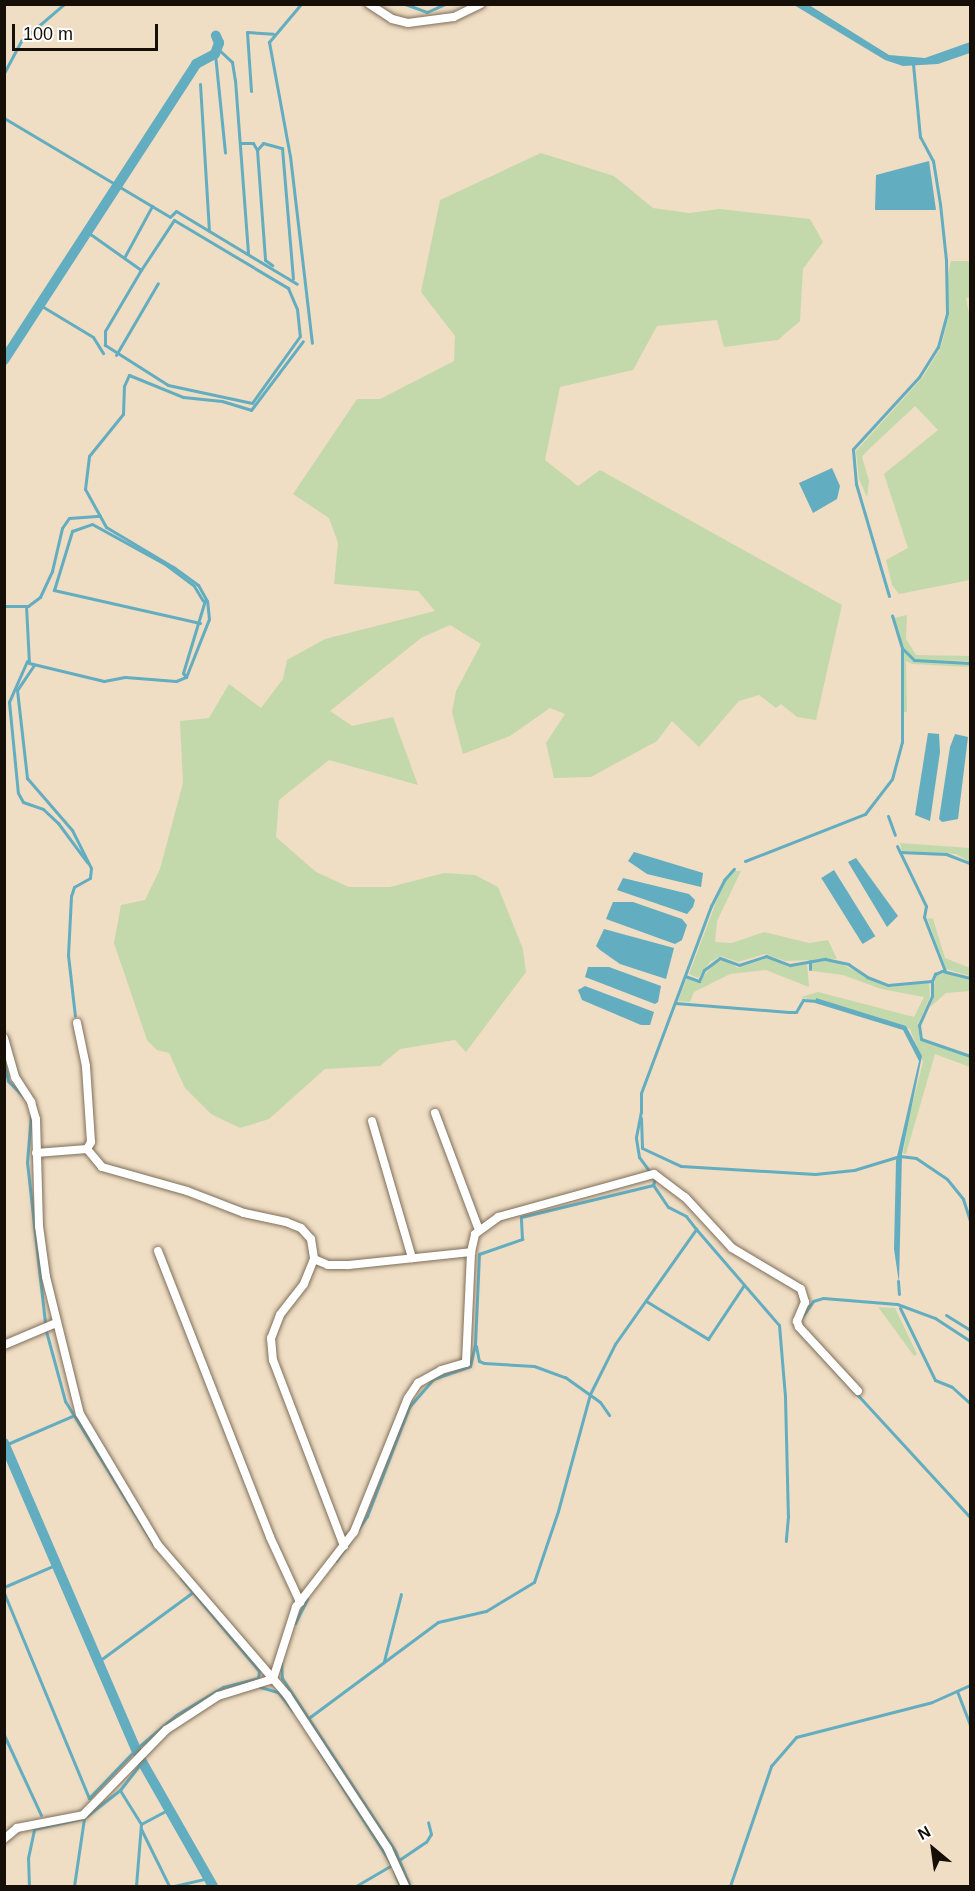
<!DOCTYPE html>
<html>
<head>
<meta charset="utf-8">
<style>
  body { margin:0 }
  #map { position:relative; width:975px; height:1891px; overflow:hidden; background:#efddc4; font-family:Helvetica,sans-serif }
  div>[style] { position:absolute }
  .green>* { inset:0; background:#c4d9ab }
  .water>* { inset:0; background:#63adc0; transform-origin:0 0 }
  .stream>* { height:3px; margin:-1.5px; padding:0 1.5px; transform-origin:1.5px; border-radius:1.5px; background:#63adc0 }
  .canal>* { height:10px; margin:-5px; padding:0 5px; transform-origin:5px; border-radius:5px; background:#63adc0 }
  .roads { filter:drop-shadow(0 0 2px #7f6f59) drop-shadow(0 0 2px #7f6f59) }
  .street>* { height:8px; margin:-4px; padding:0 4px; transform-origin:4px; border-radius:4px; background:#fff }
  span { translate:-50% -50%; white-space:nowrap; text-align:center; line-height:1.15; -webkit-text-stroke:4.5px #fff; paint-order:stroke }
  .frame { position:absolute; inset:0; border:6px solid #150f07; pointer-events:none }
  .north { position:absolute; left:903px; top:1819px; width:60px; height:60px; -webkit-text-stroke:4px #fff; paint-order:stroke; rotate:331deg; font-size:16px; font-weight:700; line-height:24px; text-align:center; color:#150f07 }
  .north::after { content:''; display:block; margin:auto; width:21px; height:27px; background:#150f07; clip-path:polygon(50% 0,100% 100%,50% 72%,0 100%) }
  .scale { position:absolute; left:12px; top:24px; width:146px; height:27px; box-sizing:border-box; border:3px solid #150f07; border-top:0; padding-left:8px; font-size:18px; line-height:21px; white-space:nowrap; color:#150f07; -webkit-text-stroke:4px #fff; paint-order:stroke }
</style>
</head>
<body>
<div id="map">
  <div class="green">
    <div style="clip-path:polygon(541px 153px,614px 176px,653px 208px,689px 213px,720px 209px,810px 219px,823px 242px,803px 269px,800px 321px,778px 340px,724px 347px,717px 320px,657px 326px,633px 370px,560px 387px,545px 460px,578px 486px,600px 470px,842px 605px,816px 720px,797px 717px,781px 704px,776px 708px,759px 695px,739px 701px,699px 747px,672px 721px,657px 741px,591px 777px,554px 778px,546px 743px,565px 714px,550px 708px,510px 736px,463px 754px,452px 712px,456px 691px,481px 644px,450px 625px,421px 638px,330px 711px,352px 726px,393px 717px,418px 785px,329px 760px,279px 800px,276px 837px,316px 872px,349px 887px,390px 887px,444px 873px,475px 875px,498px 887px,523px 949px,526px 972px,466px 1052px,455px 1040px,400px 1049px,380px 1066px,325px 1069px,269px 1119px,240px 1128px,211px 1114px,185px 1088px,169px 1053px,157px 1050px,147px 1040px,114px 943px,121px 905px,145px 900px,160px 869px,183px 783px,180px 721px,209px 718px,229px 684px,261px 708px,283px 679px,287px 660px,325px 639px,435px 611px,418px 591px,334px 584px,338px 543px,329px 518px,293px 494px,357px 399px,380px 399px,454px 361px,455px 336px,421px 292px,440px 200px)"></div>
    <div style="clip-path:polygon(951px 261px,968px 261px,970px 265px,970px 297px,966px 298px,970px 319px,970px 580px,899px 594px,892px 585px,886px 560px,908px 548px,884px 474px,938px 430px,915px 406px,867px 451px,862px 457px,869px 481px,867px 497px,859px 479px,856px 451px,923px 377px,941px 347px,949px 314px,946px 284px)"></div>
    <div style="clip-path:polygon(907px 615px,906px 639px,916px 655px,970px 656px,970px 661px,914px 660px,900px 643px,894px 618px)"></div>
    <div style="clip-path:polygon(903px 650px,914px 662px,950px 662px,970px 664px,970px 667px,912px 664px,906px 661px,907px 712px,902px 712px)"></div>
    <div style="clip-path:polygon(900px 843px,970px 848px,970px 862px,956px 854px,902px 851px)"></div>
    <div style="clip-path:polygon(735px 871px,741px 871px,717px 921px,715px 942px,732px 943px,764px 932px,809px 943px,828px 940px,837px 959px,785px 961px,765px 954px,738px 962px,721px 956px,710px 962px,698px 978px,689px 974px,724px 881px)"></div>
    <div style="clip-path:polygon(927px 918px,933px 919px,945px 958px,970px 968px,970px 976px,946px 969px)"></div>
    <div style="clip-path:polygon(769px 958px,788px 967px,807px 962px,809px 987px,766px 970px,730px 974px,694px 992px,690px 1002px,678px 1001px,687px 978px,699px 981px,715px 963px,724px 960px,738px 968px)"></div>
    <div style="clip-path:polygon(825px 961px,839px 963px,889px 987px,929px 983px,930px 997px,918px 1025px,920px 1040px,970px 1057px,970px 1067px,935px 1054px,906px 1154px,903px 1153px,910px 1113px,923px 1062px,910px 1029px,801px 997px,818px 992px,914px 1017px,924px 997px,881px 989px,843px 975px,812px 971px,811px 962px)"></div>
    <div style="clip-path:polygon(952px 973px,970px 979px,970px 991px,946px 993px,930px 1007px,936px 975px)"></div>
    <div style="clip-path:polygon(878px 1307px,895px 1308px,917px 1354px,914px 1356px)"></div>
  </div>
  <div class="water">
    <div style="clip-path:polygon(794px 5px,809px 5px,889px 55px,925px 58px,970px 42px,970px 53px,938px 64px,903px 66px,885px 60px)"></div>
    <div style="clip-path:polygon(929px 161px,936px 210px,875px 210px,876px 175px)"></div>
    <div style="clip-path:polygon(832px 468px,840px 486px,837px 499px,813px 513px,799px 483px)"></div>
    <div style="clip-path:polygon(928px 733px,939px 734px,940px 752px,930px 821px,915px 815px)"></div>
    <div style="clip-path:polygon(955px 734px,968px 737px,958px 819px,942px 822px,939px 819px,950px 747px)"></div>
    <div style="clip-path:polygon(634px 852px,703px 873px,701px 887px,647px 874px,628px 861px)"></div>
    <div style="clip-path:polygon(856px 858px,898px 916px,887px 927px,848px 862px)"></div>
    <div style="left:834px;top:870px;width:78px;height:15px;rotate:58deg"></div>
    <div style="clip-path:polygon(623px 878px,689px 894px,695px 900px,693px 907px,687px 914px,617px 890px)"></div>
    <div style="clip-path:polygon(613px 902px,633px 902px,682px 919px,687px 925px,682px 940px,675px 944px,606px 919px)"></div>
    <div style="clip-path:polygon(604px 929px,674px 948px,666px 979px,620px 964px,600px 950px,596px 946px)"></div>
    <div style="clip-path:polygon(588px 967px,609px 967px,661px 986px,658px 1002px,655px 1004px,585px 977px)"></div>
    <div style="clip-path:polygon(585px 986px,654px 1012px,650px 1025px,641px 1025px,582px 1000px,578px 990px)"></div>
    <div style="clip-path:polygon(816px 998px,906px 1026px,922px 1056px,902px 1154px,899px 1283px,894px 1249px,896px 1161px,919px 1061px,903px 1030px,815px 1003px)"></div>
  </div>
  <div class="stream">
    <div style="left:301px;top:4px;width:50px;rotate:130.1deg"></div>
    <div style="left:269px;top:42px;width:116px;rotate:79.6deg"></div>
    <div style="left:290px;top:156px;width:188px;rotate:83.3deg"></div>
    <div style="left:405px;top:4px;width:23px;rotate:20deg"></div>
    <div style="left:427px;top:12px;width:20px;rotate:-24deg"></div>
    <div style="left:218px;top:49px;width:19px;rotate:43deg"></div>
    <div style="left:232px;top:62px;width:18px;rotate:81deg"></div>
    <div style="left:235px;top:80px;width:174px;rotate:85.7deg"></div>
    <div style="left:215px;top:54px;width:99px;rotate:84.2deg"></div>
    <div style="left:4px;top:73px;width:36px;rotate:-62deg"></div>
    <div style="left:21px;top:41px;width:57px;rotate:-40.7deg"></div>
    <div style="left:200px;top:84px;width:147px;rotate:86.5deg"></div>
    <div style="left:251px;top:91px;width:59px;rotate:-93.9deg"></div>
    <div style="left:247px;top:32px;width:26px;rotate:4deg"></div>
    <div style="left:4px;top:118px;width:193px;rotate:30.8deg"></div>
    <div style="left:170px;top:217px;width:8px;rotate:-45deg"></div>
    <div style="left:176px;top:211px;width:141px;rotate:31.1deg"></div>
    <div style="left:240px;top:143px;width:13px"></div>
    <div style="left:253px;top:143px;width:8px;rotate:60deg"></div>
    <div style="left:257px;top:150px;width:9px;rotate:-49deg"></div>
    <div style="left:263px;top:143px;width:20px;rotate:15deg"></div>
    <div style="left:282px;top:148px;width:131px;rotate:85.2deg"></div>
    <div style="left:257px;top:150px;width:110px;rotate:85.8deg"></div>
    <div style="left:265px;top:260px;width:9px;rotate:36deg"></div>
    <div style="left:86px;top:231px;width:67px;rotate:35.3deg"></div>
    <div style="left:141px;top:270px;width:60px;rotate:-56.6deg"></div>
    <div style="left:174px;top:220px;width:133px;rotate:30.8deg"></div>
    <div style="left:288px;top:288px;width:23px;rotate:67deg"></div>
    <div style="left:297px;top:309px;width:27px;rotate:84deg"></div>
    <div style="left:300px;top:336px;width:82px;rotate:125.6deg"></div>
    <div style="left:252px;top:403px;width:86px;rotate:-167.9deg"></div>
    <div style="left:168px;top:385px;width:75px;rotate:-147.6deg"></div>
    <div style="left:105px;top:345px;width:14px;rotate:-90deg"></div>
    <div style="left:105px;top:331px;width:71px;rotate:-59.5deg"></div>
    <div style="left:125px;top:256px;width:57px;rotate:-61.6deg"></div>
    <div style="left:40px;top:305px;width:62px;rotate:31.1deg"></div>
    <div style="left:93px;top:337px;width:19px;rotate:58deg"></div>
    <div style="left:116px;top:355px;width:83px;rotate:-59.7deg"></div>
    <div style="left:889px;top:596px;width:117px;rotate:-106.4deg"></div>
    <div style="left:856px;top:484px;width:35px;rotate:-95deg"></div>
    <div style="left:853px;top:449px;width:98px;rotate:-47.5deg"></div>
    <div style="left:919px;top:377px;width:36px;rotate:-58deg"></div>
    <div style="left:938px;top:347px;width:35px;rotate:-75deg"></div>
    <div style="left:947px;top:313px;width:53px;rotate:-91.1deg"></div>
    <div style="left:946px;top:260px;width:56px;rotate:-96.1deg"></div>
    <div style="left:940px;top:204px;width:44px;rotate:-99.2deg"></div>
    <div style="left:933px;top:161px;width:27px;rotate:-118deg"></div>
    <div style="left:920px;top:137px;width:73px;rotate:-95.5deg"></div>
    <div style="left:4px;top:606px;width:24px"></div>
    <div style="left:28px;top:606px;width:15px;rotate:-37deg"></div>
    <div style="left:40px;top:597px;width:29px;rotate:-65deg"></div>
    <div style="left:52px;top:571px;width:44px;rotate:-76.9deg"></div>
    <div style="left:62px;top:528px;width:12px;rotate:-55deg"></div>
    <div style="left:69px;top:518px;width:31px;rotate:-4deg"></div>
    <div style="left:26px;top:606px;width:57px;rotate:87deg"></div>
    <div style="left:29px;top:663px;width:77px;rotate:13.5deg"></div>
    <div style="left:104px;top:681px;width:21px;rotate:-11deg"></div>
    <div style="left:125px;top:677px;width:51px;rotate:4.5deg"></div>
    <div style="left:176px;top:681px;width:11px;rotate:-22deg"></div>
    <div style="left:186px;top:677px;width:62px;rotate:-68.4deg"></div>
    <div style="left:209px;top:619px;width:18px;rotate:-96deg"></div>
    <div style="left:207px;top:601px;width:18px;rotate:-119deg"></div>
    <div style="left:198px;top:585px;width:31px;rotate:-144deg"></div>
    <div style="left:173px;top:567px;width:78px;rotate:-149.2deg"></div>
    <div style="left:106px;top:527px;width:43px;rotate:-118.9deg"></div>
    <div style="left:85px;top:489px;width:33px;rotate:-83deg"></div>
    <div style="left:89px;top:456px;width:54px;rotate:-51deg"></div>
    <div style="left:123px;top:414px;width:28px;rotate:-88deg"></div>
    <div style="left:124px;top:386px;width:12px;rotate:-66deg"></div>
    <div style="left:129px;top:375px;width:58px;rotate:22.2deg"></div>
    <div style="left:183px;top:397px;width:39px;rotate:6deg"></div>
    <div style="left:222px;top:401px;width:30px;rotate:17deg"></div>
    <div style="left:251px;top:410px;width:86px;rotate:-53deg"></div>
    <div style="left:200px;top:623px;width:150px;rotate:-167.3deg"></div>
    <div style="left:54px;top:590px;width:62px;rotate:-73deg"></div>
    <div style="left:72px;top:531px;width:21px;rotate:-19deg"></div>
    <div style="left:92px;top:524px;width:83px;rotate:28.7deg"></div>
    <div style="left:165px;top:564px;width:36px;rotate:37deg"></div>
    <div style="left:194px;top:586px;width:17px;rotate:59deg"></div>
    <div style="left:902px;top:648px;width:17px;rotate:45deg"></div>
    <div style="left:914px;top:660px;width:56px;rotate:3.1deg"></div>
    <div style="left:27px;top:661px;width:45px;rotate:113.7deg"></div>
    <div style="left:9px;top:702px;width:91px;rotate:84.4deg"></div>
    <div style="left:18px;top:793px;width:10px;rotate:61deg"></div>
    <div style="left:23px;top:802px;width:21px;rotate:19deg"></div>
    <div style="left:43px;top:809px;width:21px;rotate:43deg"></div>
    <div style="left:58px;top:823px;width:49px;rotate:53.4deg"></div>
    <div style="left:34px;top:665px;width:30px;rotate:124deg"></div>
    <div style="left:17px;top:690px;width:89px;rotate:83.5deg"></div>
    <div style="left:27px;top:778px;width:69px;rotate:49.1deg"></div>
    <div style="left:72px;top:830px;width:42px;rotate:63.4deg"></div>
    <div style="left:91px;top:868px;width:10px;rotate:96deg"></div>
    <div style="left:90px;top:878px;width:18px;rotate:151deg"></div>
    <div style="left:74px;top:887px;width:9px;rotate:108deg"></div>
    <div style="left:71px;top:896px;width:59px;rotate:92.9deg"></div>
    <div style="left:68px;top:955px;width:61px;rotate:83.5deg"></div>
    <div style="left:186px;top:677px;width:5px;rotate:-127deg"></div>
    <div style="left:183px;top:673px;width:76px;rotate:-73.2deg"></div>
    <div style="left:888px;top:816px;width:20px;rotate:70deg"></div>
    <div style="left:897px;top:846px;width:67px;rotate:64.2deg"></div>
    <div style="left:926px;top:906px;width:11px;rotate:100deg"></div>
    <div style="left:924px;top:917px;width:58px;rotate:68.7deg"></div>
    <div style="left:900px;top:852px;width:46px;rotate:2.5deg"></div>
    <div style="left:946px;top:854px;width:26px;rotate:21deg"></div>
    <div style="left:745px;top:861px;width:129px;rotate:-21.4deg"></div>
    <div style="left:865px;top:814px;width:44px;rotate:-52.4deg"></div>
    <div style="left:892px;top:779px;width:38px;rotate:-75deg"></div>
    <div style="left:902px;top:742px;width:94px;rotate:-90deg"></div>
    <div style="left:902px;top:648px;width:34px;rotate:-107deg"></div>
    <div style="left:810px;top:961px;width:8px;rotate:90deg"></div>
    <div style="left:685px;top:976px;width:15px;rotate:20deg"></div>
    <div style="left:699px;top:981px;width:12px;rotate:-66deg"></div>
    <div style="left:704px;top:970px;width:20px;rotate:-37deg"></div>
    <div style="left:720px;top:958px;width:20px;rotate:20deg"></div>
    <div style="left:739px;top:965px;width:28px;rotate:-18deg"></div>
    <div style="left:766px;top:956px;width:26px;rotate:21deg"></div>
    <div style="left:790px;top:965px;width:36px;rotate:-10deg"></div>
    <div style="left:825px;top:959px;width:24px;rotate:12deg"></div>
    <div style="left:848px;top:964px;width:23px;rotate:34deg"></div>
    <div style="left:867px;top:977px;width:22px;rotate:21deg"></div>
    <div style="left:888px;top:985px;width:44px;rotate:-5.2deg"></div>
    <div style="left:932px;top:981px;width:8px;rotate:-67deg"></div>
    <div style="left:935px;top:974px;width:8px;rotate:-23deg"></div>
    <div style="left:942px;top:971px;width:29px;rotate:14deg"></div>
    <div style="left:932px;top:981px;width:15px;rotate:90deg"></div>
    <div style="left:932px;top:996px;width:32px;rotate:114deg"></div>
    <div style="left:919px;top:1025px;width:14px;rotate:82deg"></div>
    <div style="left:921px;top:1039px;width:52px;rotate:19.1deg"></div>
    <div style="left:675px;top:1003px;width:114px;rotate:4.5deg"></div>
    <div style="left:789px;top:1012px;width:7px"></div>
    <div style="left:796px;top:1012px;width:14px;rotate:-60deg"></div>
    <div style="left:803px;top:1000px;width:14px;rotate:4deg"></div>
    <div style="left:4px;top:1062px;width:19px;rotate:78deg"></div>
    <div style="left:8px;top:1081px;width:23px;rotate:45deg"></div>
    <div style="left:641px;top:1112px;width:19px;rotate:-90deg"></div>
    <div style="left:641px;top:1093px;width:200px;rotate:-69.5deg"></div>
    <div style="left:711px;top:906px;width:29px;rotate:-63deg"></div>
    <div style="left:724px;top:880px;width:15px;rotate:-48deg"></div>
    <div style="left:31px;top:1114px;width:48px;rotate:94.8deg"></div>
    <div style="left:27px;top:1162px;width:162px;rotate:83.6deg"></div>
    <div style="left:641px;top:1118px;width:30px;rotate:88deg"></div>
    <div style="left:642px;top:1148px;width:43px;rotate:24.8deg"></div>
    <div style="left:681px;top:1166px;width:134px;rotate:3.4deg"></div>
    <div style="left:815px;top:1174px;width:39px;rotate:-6deg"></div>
    <div style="left:854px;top:1170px;width:48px;rotate:-16.9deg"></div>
    <div style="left:900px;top:1156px;width:16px;rotate:7deg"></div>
    <div style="left:916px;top:1158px;width:37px;rotate:34deg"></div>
    <div style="left:947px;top:1179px;width:26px;rotate:51deg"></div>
    <div style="left:963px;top:1199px;width:22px;rotate:72deg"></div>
    <div style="left:696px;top:1229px;width:127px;rotate:49.2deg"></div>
    <div style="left:779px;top:1325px;width:72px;rotate:85.2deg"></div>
    <div style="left:785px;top:1397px;width:119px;rotate:88.6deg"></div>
    <div style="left:788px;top:1516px;width:25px;rotate:95deg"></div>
    <div style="left:898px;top:1281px;width:13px;rotate:86deg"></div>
    <div style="left:646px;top:1301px;width:73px;rotate:31.5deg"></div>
    <div style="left:708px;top:1339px;width:65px;rotate:-56.3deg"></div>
    <div style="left:900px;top:1308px;width:80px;rotate:64.1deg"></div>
    <div style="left:935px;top:1380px;width:18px;rotate:22deg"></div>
    <div style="left:952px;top:1387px;width:24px;rotate:42deg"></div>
    <div style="left:946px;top:1315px;width:28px;rotate:32deg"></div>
    <div style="left:802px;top:1317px;width:19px;rotate:-55deg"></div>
    <div style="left:813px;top:1301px;width:10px;rotate:-17deg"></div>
    <div style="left:823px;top:1298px;width:74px;rotate:4.6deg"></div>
    <div style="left:897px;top:1304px;width:40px;rotate:20.2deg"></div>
    <div style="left:935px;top:1318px;width:42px;rotate:33.3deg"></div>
    <div style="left:797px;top:1329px;width:255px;rotate:47.4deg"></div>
    <div style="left:46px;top:1331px;width:73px;rotate:74.8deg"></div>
    <div style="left:65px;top:1401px;width:169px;rotate:58.3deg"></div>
    <div style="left:476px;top:1346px;width:15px;rotate:79deg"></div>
    <div style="left:479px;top:1361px;width:5px;rotate:22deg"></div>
    <div style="left:484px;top:1363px;width:50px;rotate:3.4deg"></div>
    <div style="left:534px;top:1366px;width:33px;rotate:20deg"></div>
    <div style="left:565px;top:1377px;width:43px;rotate:35.5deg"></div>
    <div style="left:600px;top:1402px;width:16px;rotate:55deg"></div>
    <div style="left:5px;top:1445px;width:73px;rotate:-23.4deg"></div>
    <div style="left:336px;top:1561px;width:55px;rotate:-55.4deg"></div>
    <div style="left:367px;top:1516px;width:117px;rotate:-68.9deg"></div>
    <div style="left:409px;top:1407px;width:37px;rotate:-49deg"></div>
    <div style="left:433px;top:1379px;width:39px;rotate:-19deg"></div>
    <div style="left:470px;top:1366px;width:22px;rotate:-77deg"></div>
    <div style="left:475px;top:1345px;width:91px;rotate:-87.5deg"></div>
    <div style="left:479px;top:1254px;width:46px;rotate:-19.2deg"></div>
    <div style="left:522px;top:1239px;width:22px;rotate:-93deg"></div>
    <div style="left:521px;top:1217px;width:136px;rotate:-13.6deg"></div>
    <div style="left:181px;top:1578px;width:121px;rotate:50deg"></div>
    <div style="left:259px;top:1671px;width:8px;rotate:97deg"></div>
    <div style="left:4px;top:1587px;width:56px;rotate:-23.3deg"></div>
    <div style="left:4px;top:1593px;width:222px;rotate:67.5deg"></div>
    <div style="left:89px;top:1798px;width:68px;rotate:-46.2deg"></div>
    <div style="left:136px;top:1749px;width:52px;rotate:-40.4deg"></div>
    <div style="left:176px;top:1715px;width:55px;rotate:-30.8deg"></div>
    <div style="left:223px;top:1687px;width:36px;rotate:-14deg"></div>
    <div style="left:295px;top:1623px;width:27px;rotate:-63deg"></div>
    <div style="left:99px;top:1661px;width:117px;rotate:-36.3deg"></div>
    <div style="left:384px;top:1661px;width:69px;rotate:-75.8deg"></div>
    <div style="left:281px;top:1663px;width:15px;rotate:86deg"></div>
    <div style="left:282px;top:1678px;width:207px;rotate:56.8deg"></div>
    <div style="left:395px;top:1851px;width:38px;rotate:67deg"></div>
    <div style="left:260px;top:1687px;width:19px;rotate:16deg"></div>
    <div style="left:278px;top:1692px;width:24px;rotate:52deg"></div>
    <div style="left:957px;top:1691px;width:36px;rotate:69deg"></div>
    <div style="left:310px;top:1717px;width:159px;rotate:-36.6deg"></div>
    <div style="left:438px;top:1622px;width:49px;rotate:-12.9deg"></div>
    <div style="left:486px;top:1611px;width:56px;rotate:-31.1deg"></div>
    <div style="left:534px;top:1582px;width:75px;rotate:-71.3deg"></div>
    <div style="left:558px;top:1511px;width:121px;rotate:-74.7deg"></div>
    <div style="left:590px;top:1394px;width:56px;rotate:-63.4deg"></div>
    <div style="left:615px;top:1344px;width:141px;rotate:-54.8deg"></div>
    <div style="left:696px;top:1229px;width:16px;rotate:-128deg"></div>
    <div style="left:686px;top:1216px;width:20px;rotate:-153deg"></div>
    <div style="left:668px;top:1207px;width:27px;rotate:-124deg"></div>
    <div style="left:653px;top:1185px;width:6px;rotate:-72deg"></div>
    <div style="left:655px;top:1179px;width:27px;rotate:-126deg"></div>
    <div style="left:639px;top:1157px;width:20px;rotate:-99deg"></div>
    <div style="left:636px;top:1137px;width:26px;rotate:-79deg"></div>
    <div style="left:4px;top:1735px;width:88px;rotate:65.2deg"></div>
    <div style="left:318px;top:1749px;width:138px;rotate:57.5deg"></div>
    <div style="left:141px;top:1824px;width:40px;rotate:-122deg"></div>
    <div style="left:120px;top:1790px;width:36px;rotate:-52deg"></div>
    <div style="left:141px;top:1829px;width:64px;rotate:63.8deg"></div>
    <div style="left:399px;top:1860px;width:32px;rotate:-34deg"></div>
    <div style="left:426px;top:1842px;width:9px;rotate:-58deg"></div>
    <div style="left:431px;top:1834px;width:12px;rotate:-104deg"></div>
    <div style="left:394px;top:1871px;width:16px;rotate:68deg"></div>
    <div style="left:29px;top:1886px;width:28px;rotate:-92deg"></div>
    <div style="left:28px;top:1858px;width:30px;rotate:-78deg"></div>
    <div style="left:34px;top:1829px;width:51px;rotate:-12.4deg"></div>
    <div style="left:84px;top:1818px;width:46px;rotate:-37.9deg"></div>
    <div style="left:74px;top:1886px;width:69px;rotate:-81.6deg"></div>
    <div style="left:136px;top:1886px;width:62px;rotate:-85.4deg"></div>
    <div style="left:141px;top:1824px;width:32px;rotate:-28deg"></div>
    <div style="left:174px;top:1886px;width:36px;rotate:-13deg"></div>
    <div style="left:356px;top:1886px;width:42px;rotate:-30.3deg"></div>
    <div style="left:730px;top:1886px;width:127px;rotate:-71.1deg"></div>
    <div style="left:771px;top:1766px;width:38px;rotate:-49deg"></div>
    <div style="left:796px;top:1737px;width:140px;rotate:-14.4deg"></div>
    <div style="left:932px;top:1702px;width:42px;rotate:-24.1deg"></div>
  </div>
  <div class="canal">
    <div style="left:4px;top:360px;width:353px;rotate:-57deg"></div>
    <div style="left:196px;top:64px;width:21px;rotate:-28deg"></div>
    <div style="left:215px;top:54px;width:12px;rotate:-70deg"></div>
    <div style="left:219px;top:43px;width:8px;rotate:-113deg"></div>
    <div style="left:4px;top:1443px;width:336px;rotate:66.7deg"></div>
    <div style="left:141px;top:1760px;width:145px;rotate:60.3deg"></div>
  </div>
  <div class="roads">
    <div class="street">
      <div style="left:369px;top:4px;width:27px;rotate:33deg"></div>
      <div style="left:392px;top:19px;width:16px;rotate:14deg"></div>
      <div style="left:408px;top:23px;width:46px;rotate:-7.4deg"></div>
      <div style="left:454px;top:17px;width:30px;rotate:-26deg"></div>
      <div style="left:4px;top:1038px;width:41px;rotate:74.2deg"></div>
      <div style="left:15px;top:1077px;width:30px;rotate:57deg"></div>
      <div style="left:31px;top:1102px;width:18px;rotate:74deg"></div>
      <div style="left:36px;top:1119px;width:107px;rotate:88.4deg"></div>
      <div style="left:39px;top:1226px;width:51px;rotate:82.2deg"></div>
      <div style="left:46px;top:1277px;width:141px;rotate:76.1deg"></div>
      <div style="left:80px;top:1414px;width:152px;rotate:59.2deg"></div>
      <div style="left:158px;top:1545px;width:198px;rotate:49.3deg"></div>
      <div style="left:287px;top:1695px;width:184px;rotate:56.7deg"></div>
      <div style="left:388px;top:1849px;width:41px;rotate:65.3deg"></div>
      <div style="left:435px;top:1113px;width:125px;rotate:69.4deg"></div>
      <div style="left:372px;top:1121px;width:143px;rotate:73.7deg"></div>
      <div style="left:87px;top:1149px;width:23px;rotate:50deg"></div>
      <div style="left:102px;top:1167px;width:88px;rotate:15.8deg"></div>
      <div style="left:187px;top:1191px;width:61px;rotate:21.1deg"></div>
      <div style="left:244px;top:1213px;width:43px;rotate:12.1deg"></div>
      <div style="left:286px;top:1222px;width:16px;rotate:22deg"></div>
      <div style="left:301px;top:1228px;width:15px;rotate:48deg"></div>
      <div style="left:311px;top:1239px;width:20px;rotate:81deg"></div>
      <div style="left:314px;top:1259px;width:27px;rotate:112deg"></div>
      <div style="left:304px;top:1284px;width:39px;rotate:128deg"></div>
      <div style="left:280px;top:1315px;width:25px;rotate:111deg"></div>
      <div style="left:271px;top:1338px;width:22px;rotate:85deg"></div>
      <div style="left:273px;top:1360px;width:199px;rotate:69.1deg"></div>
      <div style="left:36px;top:1153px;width:51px;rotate:-4.5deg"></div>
      <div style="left:87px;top:1149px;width:8px;rotate:-60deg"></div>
      <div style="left:91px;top:1142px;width:76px;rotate:-93.8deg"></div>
      <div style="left:86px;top:1066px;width:44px;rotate:-101.8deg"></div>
      <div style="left:158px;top:1251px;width:307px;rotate:68.6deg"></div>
      <div style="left:270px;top:1537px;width:72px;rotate:65.2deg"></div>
      <div style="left:314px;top:1259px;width:15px;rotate:23deg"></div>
      <div style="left:328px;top:1265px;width:20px"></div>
      <div style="left:348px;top:1265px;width:124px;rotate:-6deg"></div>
      <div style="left:4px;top:1345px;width:56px;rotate:-22.9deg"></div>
      <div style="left:4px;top:1839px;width:17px;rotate:-40deg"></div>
      <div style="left:17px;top:1828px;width:67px;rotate:-11.1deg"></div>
      <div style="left:83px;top:1815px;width:119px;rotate:-45.7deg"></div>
      <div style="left:166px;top:1730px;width:62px;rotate:-33.2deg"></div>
      <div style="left:218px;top:1696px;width:58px;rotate:-17.2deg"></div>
      <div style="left:273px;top:1679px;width:76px;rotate:-72.3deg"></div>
      <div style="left:296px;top:1607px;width:95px;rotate:-52.3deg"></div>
      <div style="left:354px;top:1532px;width:144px;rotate:-68.1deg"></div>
      <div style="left:408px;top:1398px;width:18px;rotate:-56deg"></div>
      <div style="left:418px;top:1383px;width:26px;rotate:-29deg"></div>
      <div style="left:441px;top:1370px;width:26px;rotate:-16deg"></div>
      <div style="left:466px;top:1363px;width:111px;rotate:-87.4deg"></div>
      <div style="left:471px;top:1252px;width:18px;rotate:-77deg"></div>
      <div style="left:475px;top:1234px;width:29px;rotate:-36deg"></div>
      <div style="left:498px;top:1217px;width:162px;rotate:-15.4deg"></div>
      <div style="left:654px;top:1174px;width:39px;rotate:37deg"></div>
      <div style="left:685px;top:1197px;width:69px;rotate:47.3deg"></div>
      <div style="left:732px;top:1248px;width:80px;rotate:30.7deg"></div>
      <div style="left:801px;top:1289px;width:14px;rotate:73deg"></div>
      <div style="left:805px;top:1302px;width:21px;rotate:113deg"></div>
      <div style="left:797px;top:1321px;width:6px;rotate:72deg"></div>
      <div style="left:799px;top:1327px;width:87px;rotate:47.3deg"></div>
    </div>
  </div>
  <div class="frame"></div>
  <div class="north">N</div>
  <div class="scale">100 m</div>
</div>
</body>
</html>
